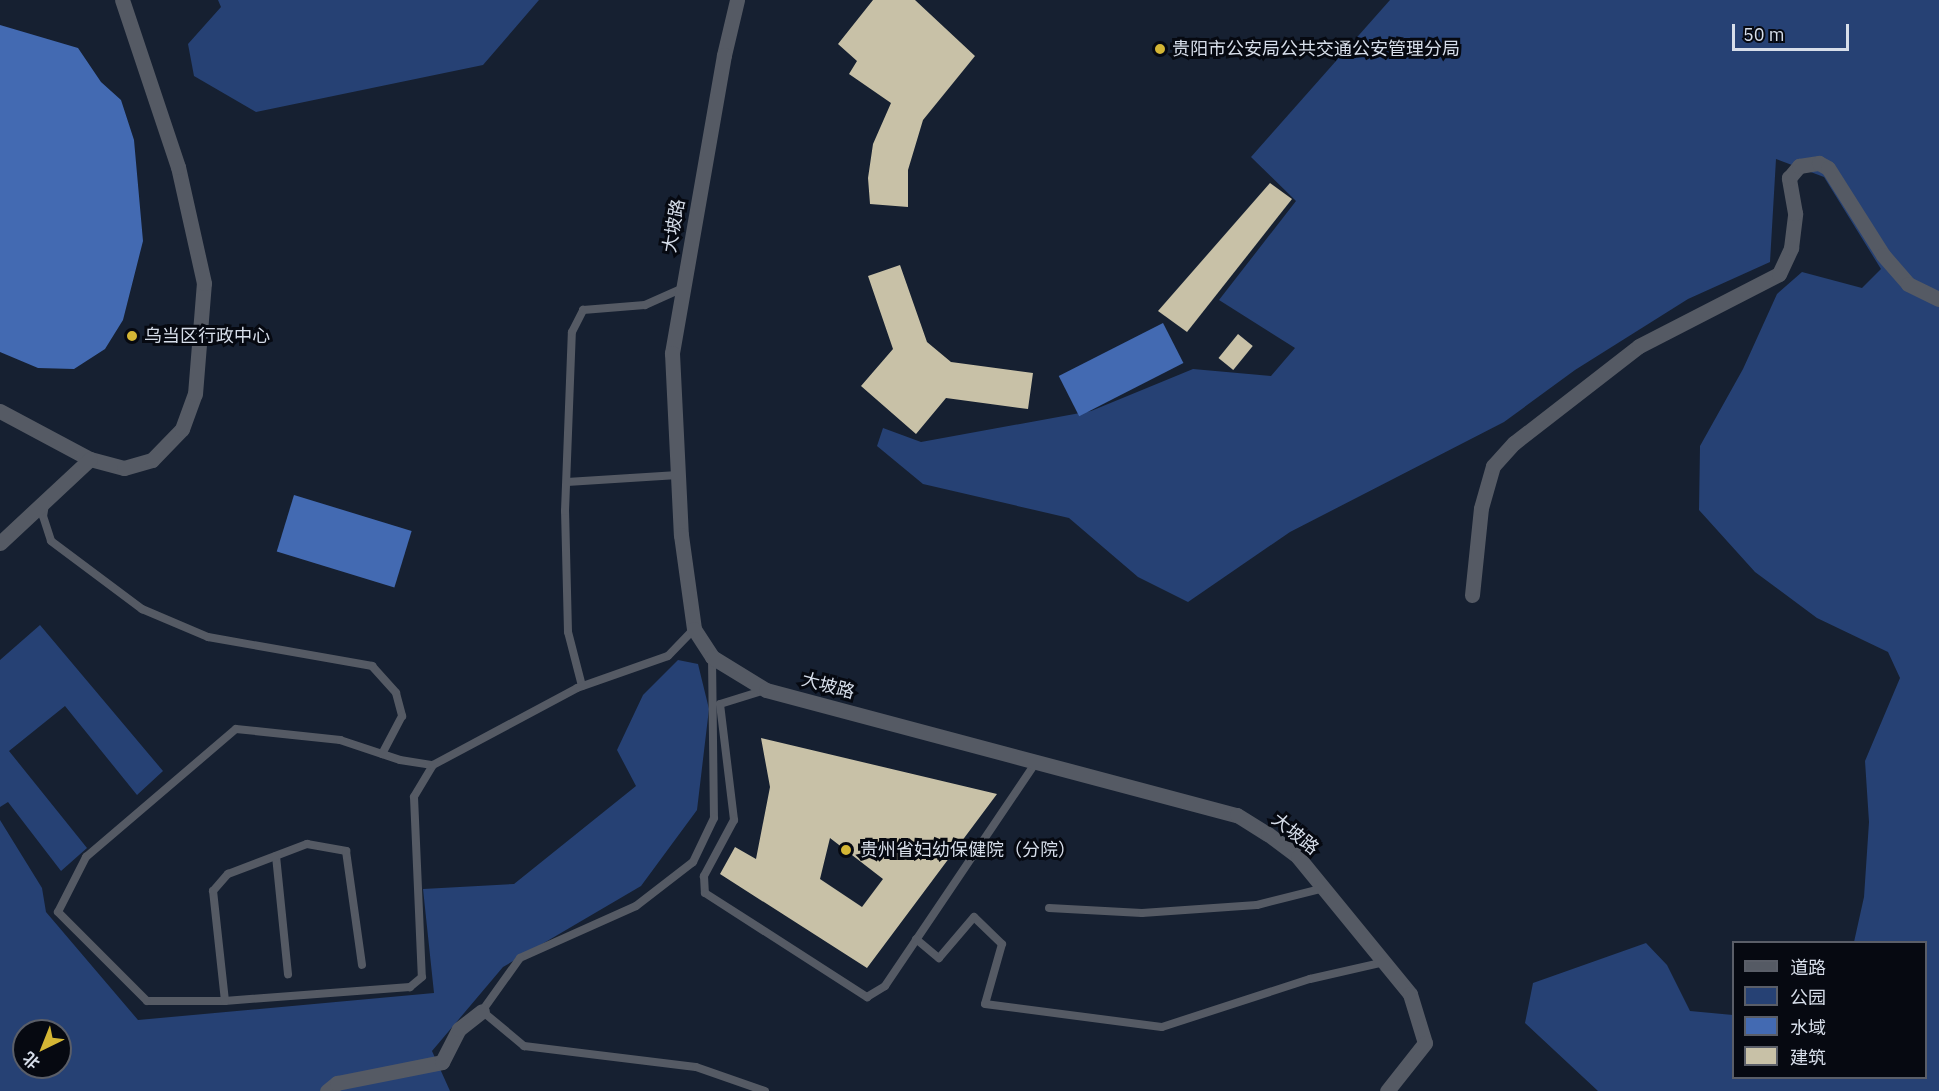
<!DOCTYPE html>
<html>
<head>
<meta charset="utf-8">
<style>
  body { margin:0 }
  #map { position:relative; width:1939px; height:1091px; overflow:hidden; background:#162031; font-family:"IBM Plex Sans","Noto Sans SC",sans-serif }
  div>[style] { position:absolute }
  .green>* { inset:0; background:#264174 }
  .water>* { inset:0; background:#436ab2; transform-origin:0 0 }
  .building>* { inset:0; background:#c8c1a7; transform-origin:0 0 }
  .lane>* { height:8px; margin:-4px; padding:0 4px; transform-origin:4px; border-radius:4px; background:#555a64 }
  .street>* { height:15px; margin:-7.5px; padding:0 7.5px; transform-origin:7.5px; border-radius:7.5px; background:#555a64 }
  .dots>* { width:16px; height:16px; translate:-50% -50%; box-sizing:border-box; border:3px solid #060911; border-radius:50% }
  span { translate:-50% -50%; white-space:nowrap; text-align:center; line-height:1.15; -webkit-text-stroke:6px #060911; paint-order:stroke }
  .poi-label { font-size:18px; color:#d7deea }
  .left { translate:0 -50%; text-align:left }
  .street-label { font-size:18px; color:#d7deea }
  .legend { position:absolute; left:1732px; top:941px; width:195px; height:138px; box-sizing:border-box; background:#060911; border:2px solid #5a5e68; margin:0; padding:8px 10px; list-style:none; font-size:18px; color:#d7deea }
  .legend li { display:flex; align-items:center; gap:12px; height:30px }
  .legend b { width:30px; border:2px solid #5a5e68 }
  .north { position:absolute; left:12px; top:1019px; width:60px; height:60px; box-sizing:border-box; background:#060911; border:2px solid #5a5e68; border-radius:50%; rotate:223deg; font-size:16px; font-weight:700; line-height:24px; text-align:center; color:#d7deea }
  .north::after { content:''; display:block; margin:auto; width:21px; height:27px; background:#d4b635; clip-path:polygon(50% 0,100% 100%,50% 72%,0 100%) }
  .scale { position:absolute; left:1732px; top:24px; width:117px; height:27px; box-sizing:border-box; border:3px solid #d7deea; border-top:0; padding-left:8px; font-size:18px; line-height:21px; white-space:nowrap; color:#d7deea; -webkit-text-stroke:4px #060911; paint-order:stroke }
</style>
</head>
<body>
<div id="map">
  <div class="green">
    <div style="clip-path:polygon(218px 0,539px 0,483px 65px,256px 112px,194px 76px,188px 44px,221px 7px)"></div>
    <div style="clip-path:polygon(1390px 0,1939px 0,1939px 1091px,1598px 1091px,1525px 1023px,1533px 983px,1646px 943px,1667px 965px,1690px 1011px,1733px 1015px,1734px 1078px,1926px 1078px,1926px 942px,1854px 942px,1864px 897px,1869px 822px,1865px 761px,1900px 678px,1888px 652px,1817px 618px,1755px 572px,1699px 510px,1700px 446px,1743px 369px,1777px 294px,1802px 272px,1862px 288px,1881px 269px,1824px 177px,1776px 159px,1770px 262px,1688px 299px,1575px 370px,1504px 422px,1290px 532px,1188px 602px,1138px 577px,1069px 518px,923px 484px,877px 446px,883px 428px,921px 442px,1091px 411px,1193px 369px,1271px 376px,1295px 348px,1219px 300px,1296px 201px,1251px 157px)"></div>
    <div style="clip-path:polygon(40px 625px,163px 771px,137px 795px,65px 706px,9px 751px,87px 848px,61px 871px,8px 802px,0 807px,0 660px)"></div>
    <div style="clip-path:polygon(evenodd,678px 660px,698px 664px,709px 709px,697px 810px,641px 886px,503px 967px,432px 1051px,450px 1091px,0 1091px,0 820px,42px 888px,46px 912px,138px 1020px,434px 993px,423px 889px,514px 884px,636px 786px,617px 750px,643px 695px,678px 660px,24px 1031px,60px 1031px,60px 1067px,24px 1067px,24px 1031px)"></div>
  </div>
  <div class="water">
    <div style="clip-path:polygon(0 25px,78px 48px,101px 82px,121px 100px,134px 140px,143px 241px,123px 320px,105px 349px,74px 369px,38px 368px,0 352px)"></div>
    <div style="left:1163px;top:323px;width:45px;height:117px;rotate:63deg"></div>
    <div style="left:294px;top:495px;width:123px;height:59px;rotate:17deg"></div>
  </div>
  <div class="building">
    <div style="clip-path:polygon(873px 0,915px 0,975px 56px,923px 120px,908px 170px,908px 207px,870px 204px,868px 178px,873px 144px,891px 103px,849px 74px,857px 61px,838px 44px)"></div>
    <div style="clip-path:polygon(1270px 183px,1292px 199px,1187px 332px,1158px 311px)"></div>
    <div style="clip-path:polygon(900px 265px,927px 342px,951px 362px,1033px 373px,1028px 409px,946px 398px,916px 434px,861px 386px,893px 349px,868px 276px)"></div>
    <div style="left:1238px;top:334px;width:19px;height:31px;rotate:39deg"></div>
    <div style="clip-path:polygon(evenodd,761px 738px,997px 794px,867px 968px,720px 874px,735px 847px,756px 859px,770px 787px,761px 738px,830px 838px,883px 879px,862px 907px,820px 879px,830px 838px)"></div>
  </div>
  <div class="lane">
    <div style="left:567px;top:482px;width:111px;rotate:-3.6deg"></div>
    <div style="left:45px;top:504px;width:12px;rotate:99deg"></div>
    <div style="left:43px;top:516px;width:26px;rotate:72deg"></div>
    <div style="left:51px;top:541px;width:114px;rotate:36.8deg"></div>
    <div style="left:142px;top:609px;width:72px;rotate:23deg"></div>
    <div style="left:208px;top:637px;width:167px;rotate:10deg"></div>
    <div style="left:372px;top:666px;width:36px;rotate:48deg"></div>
    <div style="left:396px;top:693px;width:24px;rotate:75deg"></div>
    <div style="left:402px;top:716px;width:43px;rotate:117.8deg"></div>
    <div style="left:712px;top:657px;width:161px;rotate:89.3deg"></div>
    <div style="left:714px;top:818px;width:49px;rotate:115.5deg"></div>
    <div style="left:693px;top:862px;width:72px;rotate:142.3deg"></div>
    <div style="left:636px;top:906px;width:127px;rotate:155.9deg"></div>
    <div style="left:520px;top:958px;width:65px;rotate:125.6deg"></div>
    <div style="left:482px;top:1011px;width:55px;rotate:39.8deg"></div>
    <div style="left:524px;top:1046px;width:173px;rotate:7deg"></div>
    <div style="left:696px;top:1067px;width:73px;rotate:19.2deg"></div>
    <div style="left:582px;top:686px;width:56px;rotate:-104.5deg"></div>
    <div style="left:568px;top:632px;width:121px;rotate:-91.4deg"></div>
    <div style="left:565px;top:511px;width:179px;rotate:-87.8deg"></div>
    <div style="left:572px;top:332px;width:25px;rotate:-63deg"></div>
    <div style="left:583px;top:310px;width:62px;rotate:-4.6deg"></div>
    <div style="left:645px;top:305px;width:42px;rotate:-24.1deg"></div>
    <div style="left:765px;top:690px;width:47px;rotate:162.7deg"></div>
    <div style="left:720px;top:704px;width:117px;rotate:83.1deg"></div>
    <div style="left:734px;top:820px;width:64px;rotate:118.2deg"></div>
    <div style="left:704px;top:876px;width:17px;rotate:87deg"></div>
    <div style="left:705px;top:893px;width:193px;rotate:32.7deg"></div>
    <div style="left:867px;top:997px;width:21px;rotate:-31deg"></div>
    <div style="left:885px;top:986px;width:270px;rotate:-56deg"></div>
    <div style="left:433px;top:765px;width:37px;rotate:121deg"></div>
    <div style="left:414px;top:797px;width:180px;rotate:87.5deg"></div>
    <div style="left:422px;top:977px;width:16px;rotate:140deg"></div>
    <div style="left:410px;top:987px;width:186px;rotate:175.7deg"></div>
    <div style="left:225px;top:1001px;width:78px;rotate:180deg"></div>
    <div style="left:147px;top:1001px;width:126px;rotate:-135deg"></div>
    <div style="left:58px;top:912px;width:62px;rotate:-63deg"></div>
    <div style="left:86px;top:857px;width:197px;rotate:-40.5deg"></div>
    <div style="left:236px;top:729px;width:105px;rotate:6deg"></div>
    <div style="left:340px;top:740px;width:63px;rotate:18.4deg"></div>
    <div style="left:400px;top:760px;width:33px;rotate:9deg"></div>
    <div style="left:433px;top:765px;width:163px;rotate:-28.1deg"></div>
    <div style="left:577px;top:688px;width:96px;rotate:-19.4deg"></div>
    <div style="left:668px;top:656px;width:37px;rotate:-46deg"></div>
    <div style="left:276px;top:856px;width:119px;rotate:84.2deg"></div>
    <div style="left:1049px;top:908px;width:93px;rotate:3.1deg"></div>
    <div style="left:1142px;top:913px;width:115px;rotate:-4deg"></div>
    <div style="left:1257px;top:905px;width:69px;rotate:-14.2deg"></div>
    <div style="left:916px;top:939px;width:30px;rotate:40deg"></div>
    <div style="left:939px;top:958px;width:54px;rotate:-49.5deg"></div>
    <div style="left:974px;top:917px;width:39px;rotate:44deg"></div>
    <div style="left:1002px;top:944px;width:62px;rotate:105.8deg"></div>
    <div style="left:985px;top:1004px;width:178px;rotate:7.4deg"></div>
    <div style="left:1162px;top:1027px;width:156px;rotate:-18deg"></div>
    <div style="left:1310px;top:979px;width:76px;rotate:-12.9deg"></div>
    <div style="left:225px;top:1001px;width:111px;rotate:-96.2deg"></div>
    <div style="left:213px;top:891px;width:23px;rotate:-49deg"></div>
    <div style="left:228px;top:874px;width:85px;rotate:-20.8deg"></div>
    <div style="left:307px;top:844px;width:40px;rotate:10deg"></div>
    <div style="left:346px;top:851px;width:115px;rotate:82deg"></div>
  </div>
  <div class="street">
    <div style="left:737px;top:0;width:57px;rotate:103.3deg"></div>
    <div style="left:724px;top:55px;width:303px;rotate:99.9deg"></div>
    <div style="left:672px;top:353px;width:182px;rotate:87.2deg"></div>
    <div style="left:681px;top:535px;width:95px;rotate:82.1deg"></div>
    <div style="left:694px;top:629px;width:33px;rotate:57deg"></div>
    <div style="left:712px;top:657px;width:63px;rotate:31.4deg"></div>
    <div style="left:766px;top:690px;width:487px;rotate:14.9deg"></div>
    <div style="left:1237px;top:815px;width:36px;rotate:32deg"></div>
    <div style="left:1268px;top:834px;width:38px;rotate:37deg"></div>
    <div style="left:1298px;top:857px;width:177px;rotate:50.7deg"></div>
    <div style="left:1410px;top:994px;width:51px;rotate:73deg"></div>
    <div style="left:1425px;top:1043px;width:61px;rotate:128.4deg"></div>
    <div style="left:0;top:411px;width:102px;rotate:28.1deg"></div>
    <div style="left:90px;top:459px;width:35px;rotate:15deg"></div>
    <div style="left:124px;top:468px;width:29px;rotate:-16deg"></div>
    <div style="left:152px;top:460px;width:43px;rotate:-45.9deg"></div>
    <div style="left:182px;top:429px;width:37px;rotate:-70deg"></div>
    <div style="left:195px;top:394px;width:111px;rotate:-85.4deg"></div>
    <div style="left:204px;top:283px;width:119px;rotate:-102.6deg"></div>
    <div style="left:178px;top:167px;width:176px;rotate:-108.5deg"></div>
    <div style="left:0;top:543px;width:123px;rotate:-43deg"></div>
    <div style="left:1472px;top:595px;width:87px;rotate:-84.1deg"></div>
    <div style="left:1481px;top:508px;width:44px;rotate:-74.1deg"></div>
    <div style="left:1493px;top:466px;width:31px;rotate:-48deg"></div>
    <div style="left:1514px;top:443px;width:158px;rotate:-37.8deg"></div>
    <div style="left:1639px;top:346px;width:157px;rotate:-27.2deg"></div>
    <div style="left:1779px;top:274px;width:29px;rotate:-65deg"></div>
    <div style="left:1791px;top:248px;width:35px;rotate:-83deg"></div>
    <div style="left:1795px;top:213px;width:36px;rotate:-100deg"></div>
    <div style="left:1789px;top:178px;width:16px;rotate:-50deg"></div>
    <div style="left:1799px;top:166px;width:20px;rotate:-9deg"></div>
    <div style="left:1819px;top:163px;width:10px;rotate:29deg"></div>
    <div style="left:1828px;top:168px;width:103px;rotate:57.7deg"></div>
    <div style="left:1883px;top:255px;width:38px;rotate:49deg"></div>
    <div style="left:1908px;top:284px;width:34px;rotate:26deg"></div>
    <div style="left:327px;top:1091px;width:13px;rotate:-39deg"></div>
    <div style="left:337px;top:1083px;width:107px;rotate:-11.3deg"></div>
    <div style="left:442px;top:1062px;width:37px;rotate:-63deg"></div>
    <div style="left:459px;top:1029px;width:29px;rotate:-38deg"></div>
  </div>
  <div class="dots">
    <div style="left:1160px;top:49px;background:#d4b635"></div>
    <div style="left:132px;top:336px;background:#d4b635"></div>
    <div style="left:846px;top:850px;background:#d4b635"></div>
  </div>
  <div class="poi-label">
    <span class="left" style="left:1172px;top:49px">贵阳市公安局公共交通公安管理分局</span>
    <span class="left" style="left:144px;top:336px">乌当区行政中心</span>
    <span class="left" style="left:860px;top:850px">贵州省妇幼保健院（分院）</span>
  </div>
  <div class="street-label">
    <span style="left:674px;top:226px;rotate:-80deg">大坡路</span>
    <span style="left:828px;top:686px;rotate:15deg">大坡路</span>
    <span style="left:1295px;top:834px;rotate:39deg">大坡路</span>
  </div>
  <ul class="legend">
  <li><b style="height:8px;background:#555a64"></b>道路</li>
  <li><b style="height:16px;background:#264174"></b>公园</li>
  <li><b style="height:16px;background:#436ab2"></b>水域</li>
  <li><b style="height:16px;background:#c8c1a7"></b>建筑</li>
  </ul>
  <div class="north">北</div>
  <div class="scale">50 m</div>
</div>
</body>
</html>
